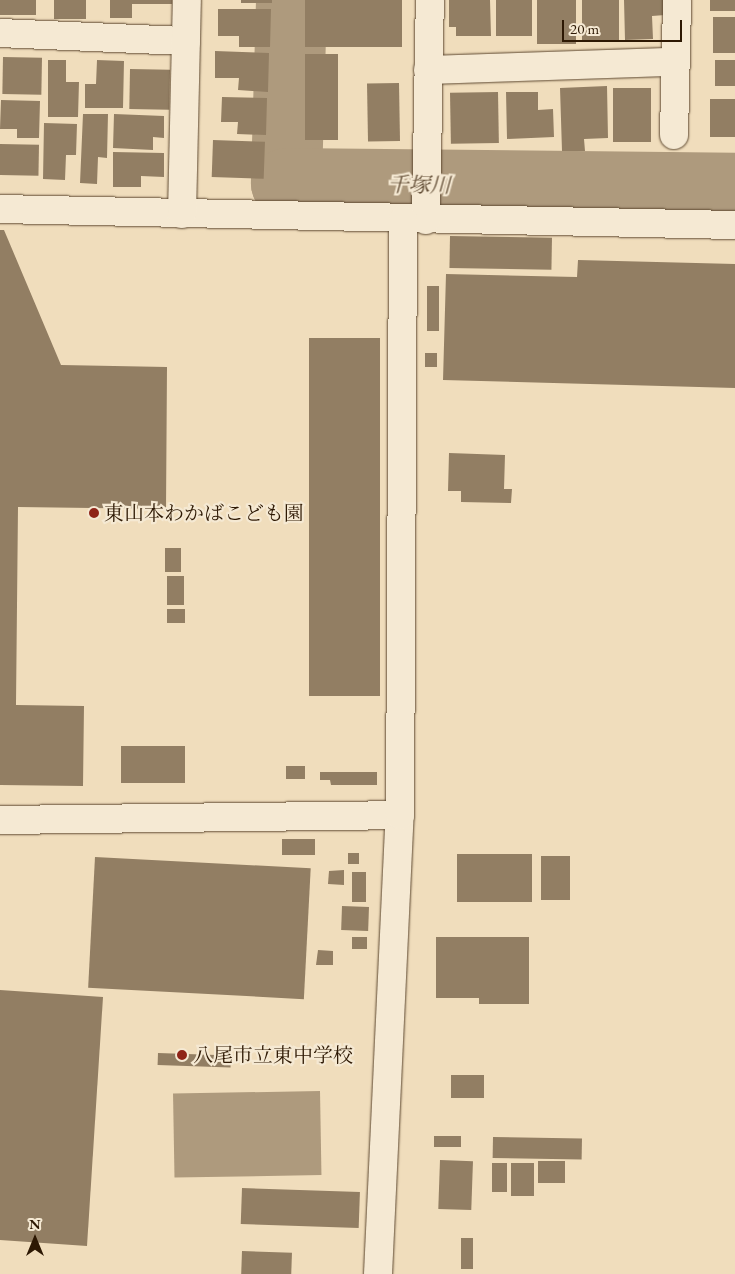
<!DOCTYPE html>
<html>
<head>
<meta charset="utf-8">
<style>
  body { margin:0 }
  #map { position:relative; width:735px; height:1274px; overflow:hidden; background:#f0ddbc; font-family:"EB Garamond","Noto Serif JP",serif }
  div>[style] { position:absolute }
  .water>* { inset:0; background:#ae9a7d; transform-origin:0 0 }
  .river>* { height:71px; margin:-35.5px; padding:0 35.5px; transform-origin:35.5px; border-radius:35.5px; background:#ae9a7d }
  .building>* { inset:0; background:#927e63; transform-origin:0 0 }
  .roads { filter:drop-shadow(0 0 1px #5e4931) drop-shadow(0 0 1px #5e4931) }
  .street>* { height:28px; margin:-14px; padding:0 14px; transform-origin:14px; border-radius:14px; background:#f5e9d3 }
  .dots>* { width:14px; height:14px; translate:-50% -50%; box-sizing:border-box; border:2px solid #f5e9d3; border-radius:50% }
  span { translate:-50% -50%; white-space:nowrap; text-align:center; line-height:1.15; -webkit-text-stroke:4.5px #f5e9d3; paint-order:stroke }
  .poi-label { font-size:20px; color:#2d1803 }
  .left { translate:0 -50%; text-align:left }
  .water-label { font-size:21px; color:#614c34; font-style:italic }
  .north { position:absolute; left:10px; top:1214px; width:50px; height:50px; -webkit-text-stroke:4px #f5e9d3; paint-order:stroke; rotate:0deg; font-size:14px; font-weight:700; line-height:20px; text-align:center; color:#2d1803 }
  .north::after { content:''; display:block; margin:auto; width:18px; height:22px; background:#2d1803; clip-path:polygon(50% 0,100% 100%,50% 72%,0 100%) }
  .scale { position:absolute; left:562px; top:20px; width:120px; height:22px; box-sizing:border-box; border:2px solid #2d1803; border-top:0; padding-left:6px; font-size:15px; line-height:18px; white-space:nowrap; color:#2d1803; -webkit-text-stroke:4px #f5e9d3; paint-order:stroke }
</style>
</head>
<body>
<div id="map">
  <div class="water">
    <div style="left:320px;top:1091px;width:84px;height:147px;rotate:89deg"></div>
  </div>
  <div class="river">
    <div style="left:291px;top:0;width:183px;rotate:91.6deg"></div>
    <div style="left:286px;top:183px;width:449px;rotate:0.6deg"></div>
  </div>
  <div class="building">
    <div style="left:0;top:0;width:36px;height:15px"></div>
    <div style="left:54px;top:0;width:32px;height:19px"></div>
    <div style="clip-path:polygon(110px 0,172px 0,172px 4px,132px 4px,132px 18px,110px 18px)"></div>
    <div style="left:241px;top:0;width:31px;height:3px"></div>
    <div style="left:305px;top:0;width:97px;height:47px"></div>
    <div style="clip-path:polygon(449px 0,490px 0,491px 36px,456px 36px,456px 27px,449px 27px)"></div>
    <div style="left:496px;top:0;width:36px;height:36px"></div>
    <div style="left:537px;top:0;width:39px;height:44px"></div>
    <div style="left:582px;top:0;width:37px;height:41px"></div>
    <div style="clip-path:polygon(624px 0,665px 0,665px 15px,652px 16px,653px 39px,625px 40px)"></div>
    <div style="left:710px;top:0;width:25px;height:11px"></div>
    <div style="clip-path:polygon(218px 9px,271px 9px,270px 47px,239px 47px,239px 36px,218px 36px)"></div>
    <div style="left:713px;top:17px;width:22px;height:36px"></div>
    <div style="clip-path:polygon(215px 51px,269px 53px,268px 92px,238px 90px,239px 78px,215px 78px)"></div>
    <div style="left:305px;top:54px;width:33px;height:86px"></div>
    <div style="left:3px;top:57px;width:39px;height:37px;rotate:1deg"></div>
    <div style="clip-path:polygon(48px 60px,66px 60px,66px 82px,79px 82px,78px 117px,48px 117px)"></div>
    <div style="clip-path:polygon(97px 60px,124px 61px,123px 108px,85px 108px,85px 84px,96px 84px)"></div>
    <div style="left:715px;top:60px;width:20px;height:26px"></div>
    <div style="left:130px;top:69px;width:40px;height:40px;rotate:1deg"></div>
    <div style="left:399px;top:83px;width:58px;height:32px;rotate:89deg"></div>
    <div style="clip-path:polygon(607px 86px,608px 138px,584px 139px,585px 151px,562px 151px,560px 88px)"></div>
    <div style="left:613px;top:88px;width:38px;height:54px"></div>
    <div style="left:498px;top:92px;width:51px;height:48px;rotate:89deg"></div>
    <div style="clip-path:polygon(506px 92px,538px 92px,538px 110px,553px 109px,554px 137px,507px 139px)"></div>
    <div style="clip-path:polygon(222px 97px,267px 98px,266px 135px,237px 134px,238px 122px,221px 122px)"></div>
    <div style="left:710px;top:99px;width:25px;height:38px"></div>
    <div style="clip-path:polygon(1px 100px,40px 101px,39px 138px,17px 138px,17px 129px,0 129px)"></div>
    <div style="clip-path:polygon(83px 114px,108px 114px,107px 158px,98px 157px,97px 184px,80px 183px)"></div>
    <div style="clip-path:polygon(114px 114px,164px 116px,164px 138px,153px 137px,153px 150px,113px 148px)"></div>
    <div style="clip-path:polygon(44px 123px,77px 124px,76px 155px,66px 155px,65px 180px,43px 179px)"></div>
    <div style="left:213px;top:140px;width:52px;height:37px;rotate:2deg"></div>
    <div style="left:0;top:144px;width:39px;height:31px;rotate:1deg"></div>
    <div style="clip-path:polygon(113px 152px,164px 153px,164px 177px,141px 176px,141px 187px,113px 187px)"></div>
    <div style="clip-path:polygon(0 230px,4px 230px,61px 365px,167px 367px,166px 509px,18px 507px,16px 705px,84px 706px,83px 786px,0 785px)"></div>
    <div style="left:450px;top:236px;width:102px;height:32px;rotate:1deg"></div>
    <div style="clip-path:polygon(578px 260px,735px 264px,735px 388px,443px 380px,446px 274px,577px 277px)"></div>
    <div style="left:427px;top:286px;width:12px;height:45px"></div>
    <div style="left:380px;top:338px;width:358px;height:71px;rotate:90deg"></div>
    <div style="left:425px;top:353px;width:12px;height:14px"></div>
    <div style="clip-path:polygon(449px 453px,505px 455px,504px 489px,512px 489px,511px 503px,461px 502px,461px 491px,448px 491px)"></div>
    <div style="left:165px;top:548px;width:16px;height:24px"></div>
    <div style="left:167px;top:576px;width:17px;height:29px"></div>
    <div style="left:167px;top:609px;width:18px;height:14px"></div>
    <div style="left:185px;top:746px;width:37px;height:64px;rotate:90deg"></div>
    <div style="left:305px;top:766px;width:13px;height:19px;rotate:90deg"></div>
    <div style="clip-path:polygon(320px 772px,377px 772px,377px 785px,331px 785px,330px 780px,320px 780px)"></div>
    <div style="left:282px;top:839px;width:33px;height:16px"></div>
    <div style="left:348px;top:853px;width:11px;height:11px"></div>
    <div style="left:457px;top:854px;width:75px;height:48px"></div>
    <div style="left:541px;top:856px;width:29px;height:44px"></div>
    <div style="left:95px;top:857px;width:216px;height:131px;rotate:3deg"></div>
    <div style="clip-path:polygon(344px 870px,344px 885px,328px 884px,329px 871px)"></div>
    <div style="left:352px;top:872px;width:14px;height:30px"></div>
    <div style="left:342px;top:906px;width:27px;height:24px;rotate:2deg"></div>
    <div style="left:352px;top:937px;width:15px;height:12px"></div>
    <div style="clip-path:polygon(436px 937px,529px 937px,529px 1004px,479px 1004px,479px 998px,436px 998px)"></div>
    <div style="clip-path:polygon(318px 950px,333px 951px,333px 965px,316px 965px)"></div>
    <div style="clip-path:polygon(0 990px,103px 997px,87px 1246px,0 1240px)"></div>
    <div style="left:158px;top:1053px;width:73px;height:12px;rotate:2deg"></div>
    <div style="left:451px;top:1075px;width:33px;height:23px"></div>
    <div style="left:461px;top:1136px;width:11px;height:27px;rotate:90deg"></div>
    <div style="left:493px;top:1137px;width:89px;height:21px;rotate:1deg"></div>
    <div style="left:440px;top:1160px;width:33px;height:49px;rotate:2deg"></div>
    <div style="left:538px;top:1161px;width:27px;height:22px"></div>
    <div style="left:492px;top:1163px;width:15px;height:29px"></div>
    <div style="left:511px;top:1163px;width:23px;height:33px"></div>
    <div style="left:242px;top:1188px;width:118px;height:36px;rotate:2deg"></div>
    <div style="left:461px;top:1238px;width:12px;height:31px"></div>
    <div style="left:242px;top:1251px;width:50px;height:23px;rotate:2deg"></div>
  </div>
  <div class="roads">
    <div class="street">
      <div style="left:0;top:33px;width:186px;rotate:2.5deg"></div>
      <div style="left:428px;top:70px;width:247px;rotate:-1.9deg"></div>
      <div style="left:674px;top:135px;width:135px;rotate:-88.7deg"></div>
      <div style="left:0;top:209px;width:735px;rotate:1.25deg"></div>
      <div style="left:182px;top:214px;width:214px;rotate:-88.7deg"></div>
      <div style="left:426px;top:220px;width:220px;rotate:-89deg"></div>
      <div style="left:0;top:820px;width:400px;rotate:-0.7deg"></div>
      <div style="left:378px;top:1274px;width:460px;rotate:-87.3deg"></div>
      <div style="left:400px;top:815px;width:595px;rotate:-89.71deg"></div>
    </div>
  </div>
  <div class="dots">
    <div style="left:94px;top:513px;background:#8f2418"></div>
    <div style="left:182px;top:1055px;background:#8f2418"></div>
  </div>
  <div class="poi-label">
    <span class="left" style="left:104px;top:513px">東山本わかばこども園</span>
    <span class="left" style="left:193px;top:1055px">八尾市立東中学校</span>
  </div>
  <div class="water-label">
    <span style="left:419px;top:185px;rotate:1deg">千塚川</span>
  </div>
  <div class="north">N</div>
  <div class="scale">20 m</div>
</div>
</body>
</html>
